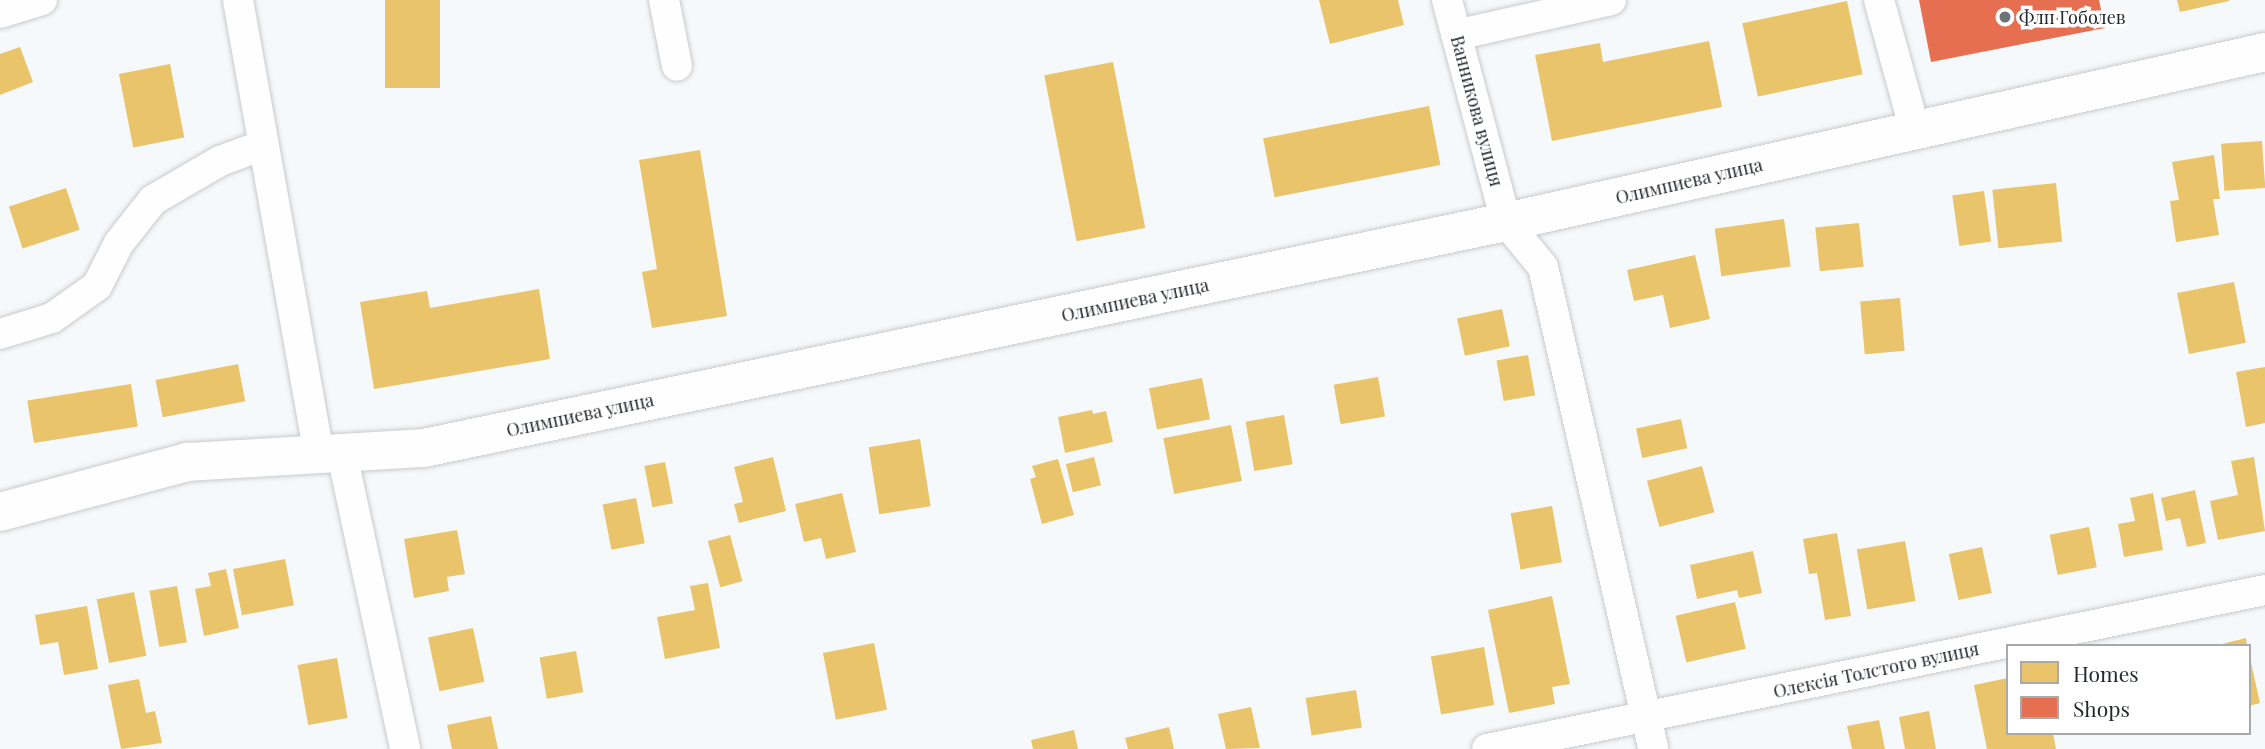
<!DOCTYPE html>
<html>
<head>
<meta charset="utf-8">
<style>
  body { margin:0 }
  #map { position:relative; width:2265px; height:749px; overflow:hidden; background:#f6f9fb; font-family:"Playfair Display",serif }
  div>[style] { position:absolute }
  .homes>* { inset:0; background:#e9c46a; transform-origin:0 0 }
  .shops>* { inset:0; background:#e76f51 }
  .roads { filter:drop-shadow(0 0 2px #c7cbcd) drop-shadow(0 0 2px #c7cbcd) }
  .minor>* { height:30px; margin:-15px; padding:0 15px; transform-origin:15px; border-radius:15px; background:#fefefe }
  .major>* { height:38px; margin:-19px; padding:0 19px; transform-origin:19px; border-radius:19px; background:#fefefe }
  .dots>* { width:19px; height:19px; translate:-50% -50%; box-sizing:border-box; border:4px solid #fff; border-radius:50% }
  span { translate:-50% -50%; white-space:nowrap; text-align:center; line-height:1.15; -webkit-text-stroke:7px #fff; paint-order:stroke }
  .poi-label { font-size:18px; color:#24292d }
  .left { translate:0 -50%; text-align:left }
  .street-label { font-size:18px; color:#24292d }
  .legend { position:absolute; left:2006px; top:644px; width:245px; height:91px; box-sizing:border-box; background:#fff; border:2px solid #a7a9ab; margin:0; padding:9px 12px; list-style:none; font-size:21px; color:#24292d }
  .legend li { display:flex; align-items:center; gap:14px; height:35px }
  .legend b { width:35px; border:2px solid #a7a9ab }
</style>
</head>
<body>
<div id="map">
  <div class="homes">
    <div style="left:385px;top:0;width:55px;height:88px"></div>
    <div style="clip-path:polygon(1319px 0,1398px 0,1404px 25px,1330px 44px)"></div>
    <div style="clip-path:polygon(2177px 0,2229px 0,2229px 1px,2180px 12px)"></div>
    <div style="left:1847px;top:1px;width:75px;height:107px;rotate:78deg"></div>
    <div style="clip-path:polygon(1709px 41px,1722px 107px,1552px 141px,1535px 55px,1600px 43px,1603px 62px)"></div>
    <div style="clip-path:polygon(20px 47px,33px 82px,0 95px,0 54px)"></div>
    <div style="left:1113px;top:62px;width:169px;height:70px;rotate:79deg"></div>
    <div style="left:170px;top:64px;width:75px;height:52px;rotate:79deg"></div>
    <div style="left:1429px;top:106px;width:60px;height:169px;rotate:79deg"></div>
    <div style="left:2262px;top:141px;width:47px;height:41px;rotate:86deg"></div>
    <div style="clip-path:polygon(700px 150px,727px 316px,652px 328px,642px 272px,657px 269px,639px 160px)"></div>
    <div style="clip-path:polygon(2214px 155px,2220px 199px,2213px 199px,2219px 235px,2176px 242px,2170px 201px,2179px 200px,2172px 162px)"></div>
    <div style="left:2056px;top:183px;width:59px;height:64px;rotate:84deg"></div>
    <div style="left:66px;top:188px;width:44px;height:60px;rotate:72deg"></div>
    <div style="left:1984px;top:191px;width:51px;height:32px;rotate:82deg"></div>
    <div style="left:1784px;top:219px;width:48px;height:70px;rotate:82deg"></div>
    <div style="left:1859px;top:223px;width:44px;height:44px;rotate:84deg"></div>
    <div style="clip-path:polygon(1695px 255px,1710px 319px,1670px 328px,1663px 295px,1634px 301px,1627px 270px)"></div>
    <div style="left:2234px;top:282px;width:62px;height:58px;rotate:79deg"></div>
    <div style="clip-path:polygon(539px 289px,550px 359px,374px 389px,360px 302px,427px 291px,430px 308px)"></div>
    <div style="left:1900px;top:298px;width:53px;height:40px;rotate:85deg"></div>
    <div style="left:1502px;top:309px;width:38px;height:46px;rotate:78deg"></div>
    <div style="left:1528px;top:355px;width:41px;height:32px;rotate:80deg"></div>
    <div style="left:238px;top:364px;width:38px;height:84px;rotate:79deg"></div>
    <div style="clip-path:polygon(2265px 367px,2265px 423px,2246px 427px,2236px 372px)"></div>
    <div style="left:1378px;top:377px;width:40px;height:45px;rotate:80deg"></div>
    <div style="left:1202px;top:378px;width:42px;height:54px;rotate:79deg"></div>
    <div style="left:131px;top:384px;width:43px;height:105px;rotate:81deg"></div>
    <div style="clip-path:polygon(1092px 410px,1093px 414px,1106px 411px,1113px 442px,1065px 453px,1058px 417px)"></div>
    <div style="left:1284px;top:415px;width:50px;height:39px;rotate:80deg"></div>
    <div style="left:1681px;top:419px;width:30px;height:46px;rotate:78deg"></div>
    <div style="left:1231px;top:425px;width:57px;height:69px;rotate:79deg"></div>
    <div style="left:920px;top:439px;width:68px;height:52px;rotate:81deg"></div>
    <div style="clip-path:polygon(773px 457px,786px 511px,739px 523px,734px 504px,743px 502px,734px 467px)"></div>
    <div style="left:1094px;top:457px;width:29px;height:29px;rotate:76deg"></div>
    <div style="clip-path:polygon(2254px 457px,2265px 531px,2218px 540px,2210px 501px,2238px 495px,2231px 461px)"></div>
    <div style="clip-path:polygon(1058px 459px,1074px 515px,1042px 524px,1030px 479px,1036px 477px,1032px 466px)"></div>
    <div style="left:665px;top:462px;width:42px;height:21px;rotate:79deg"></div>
    <div style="left:1702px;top:466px;width:48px;height:57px;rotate:75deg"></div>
    <div style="clip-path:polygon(2195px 490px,2206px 543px,2187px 547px,2180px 518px,2166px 521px,2161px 498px)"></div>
    <div style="clip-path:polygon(842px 493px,856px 552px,826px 559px,821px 538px,804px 542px,795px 504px)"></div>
    <div style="clip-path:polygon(2153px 493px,2163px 550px,2124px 557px,2118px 524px,2135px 521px,2130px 498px)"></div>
    <div style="left:636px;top:498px;width:46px;height:34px;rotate:79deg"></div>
    <div style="left:1552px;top:506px;width:57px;height:42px;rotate:80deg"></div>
    <div style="left:2089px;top:527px;width:41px;height:40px;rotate:79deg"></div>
    <div style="clip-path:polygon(457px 530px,465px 574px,447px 577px,449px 591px,414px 598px,404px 539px)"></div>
    <div style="clip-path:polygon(1837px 533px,1851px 616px,1825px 620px,1817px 573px,1809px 574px,1803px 539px)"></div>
    <div style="left:730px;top:535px;width:48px;height:23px;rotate:75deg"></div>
    <div style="left:1905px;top:541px;width:61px;height:49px;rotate:80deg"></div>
    <div style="left:1982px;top:547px;width:47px;height:34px;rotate:78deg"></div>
    <div style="clip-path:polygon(1753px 551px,1762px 593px,1739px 598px,1737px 590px,1697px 599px,1690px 565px)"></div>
    <div style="left:285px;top:559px;width:47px;height:53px;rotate:79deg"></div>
    <div style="clip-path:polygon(226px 569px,239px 628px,204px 636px,195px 589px,211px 586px,208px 573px)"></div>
    <div style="clip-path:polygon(708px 583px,720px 648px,665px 659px,657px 617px,695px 610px,690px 586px)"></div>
    <div style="left:177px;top:586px;width:57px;height:28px;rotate:80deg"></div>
    <div style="left:134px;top:592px;width:65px;height:38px;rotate:79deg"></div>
    <div style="clip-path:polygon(1552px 596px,1570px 684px,1552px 687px,1555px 704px,1509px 713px,1488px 610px)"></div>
    <div style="left:1735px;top:602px;width:48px;height:61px;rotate:77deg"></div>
    <div style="clip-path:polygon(87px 606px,98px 669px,64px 675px,58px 642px,40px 645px,35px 615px)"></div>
    <div style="left:473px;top:628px;width:55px;height:46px;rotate:78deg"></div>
    <div style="clip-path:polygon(2246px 638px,2247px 646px,2218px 646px,2218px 645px)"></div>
    <div style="left:874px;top:643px;width:68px;height:52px;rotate:79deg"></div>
    <div style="left:1484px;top:647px;width:59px;height:54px;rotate:80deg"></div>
    <div style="left:576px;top:651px;width:42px;height:37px;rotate:80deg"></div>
    <div style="left:337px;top:658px;width:61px;height:40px;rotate:80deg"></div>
    <div style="clip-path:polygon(2250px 658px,2260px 703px,2249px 706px,2249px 659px)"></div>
    <div style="clip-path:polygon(2008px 678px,2008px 733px,2053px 733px,2056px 749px,1987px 749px,1974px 685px)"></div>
    <div style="clip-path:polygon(139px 679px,146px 713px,155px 711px,162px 743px,121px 749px,108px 685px)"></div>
    <div style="left:1356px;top:690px;width:38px;height:51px;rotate:81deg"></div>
    <div style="clip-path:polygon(1251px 707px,1260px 748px,1226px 749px,1218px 714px)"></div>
    <div style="clip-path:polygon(1929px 711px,1936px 749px,1905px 749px,1899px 717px)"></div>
    <div style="clip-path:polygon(491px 716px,498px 749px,452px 749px,447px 725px)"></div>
    <div style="clip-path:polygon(1879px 720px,1885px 749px,1852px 749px,1847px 726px)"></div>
    <div style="clip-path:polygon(1169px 727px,1174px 749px,1128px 749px,1125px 738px)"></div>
    <div style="clip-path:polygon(1074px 730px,1078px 749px,1033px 749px,1031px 740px)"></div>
  </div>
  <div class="shops">
    <div style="clip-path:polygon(1919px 0,2099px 0,2105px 28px,1931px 62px)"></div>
  </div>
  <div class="roads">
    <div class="minor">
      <div style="left:238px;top:0;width:461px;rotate:79.9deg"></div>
      <div style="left:664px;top:0;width:67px;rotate:78.9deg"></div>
      <div style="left:1447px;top:0;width:230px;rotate:75.1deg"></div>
      <div style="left:1506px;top:222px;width:58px;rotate:50.6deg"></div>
      <div style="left:1543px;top:267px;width:494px;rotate:77.1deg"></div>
      <div style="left:1879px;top:0;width:136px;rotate:74.6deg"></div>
      <div style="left:0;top:13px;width:44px;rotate:-17.2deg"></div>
      <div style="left:1456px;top:35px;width:159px;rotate:-12.7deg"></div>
      <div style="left:0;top:334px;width:54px;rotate:-17.1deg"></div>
      <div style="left:52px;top:318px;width:55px;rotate:-35.4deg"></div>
      <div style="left:97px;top:286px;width:48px;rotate:-62.9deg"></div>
      <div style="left:119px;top:243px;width:55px;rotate:-51.7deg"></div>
      <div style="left:153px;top:200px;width:78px;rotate:-30.2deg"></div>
      <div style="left:220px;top:161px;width:46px;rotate:-20.4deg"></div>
      <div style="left:342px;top:454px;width:302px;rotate:77.9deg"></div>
      <div style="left:1487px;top:749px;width:794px;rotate:-11.55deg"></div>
    </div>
    <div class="major">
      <div style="left:0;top:512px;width:195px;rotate:-14.9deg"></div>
      <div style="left:188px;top:462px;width:236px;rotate:-3.4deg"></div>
      <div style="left:424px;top:448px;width:1105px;rotate:-11.8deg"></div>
      <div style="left:1506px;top:222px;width:778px;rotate:-12.62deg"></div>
    </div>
  </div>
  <div class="dots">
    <div style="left:2005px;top:17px;background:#6e7275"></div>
  </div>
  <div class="poi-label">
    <span class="left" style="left:2019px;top:17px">Флп Гоболев</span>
  </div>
  <div class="street-label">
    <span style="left:1477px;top:111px;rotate:75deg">Ванникова вулиця</span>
    <span style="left:1689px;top:181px;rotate:-13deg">Олимпиева улица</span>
    <span style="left:1135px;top:300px;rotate:-12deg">Олимпиева улица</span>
    <span style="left:580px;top:415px;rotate:-12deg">Олимпиева улица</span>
    <span style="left:1876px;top:670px;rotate:-12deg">Олексія Толстого вулиця</span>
  </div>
  <ul class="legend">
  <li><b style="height:19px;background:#e9c46a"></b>Homes</li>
  <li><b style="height:19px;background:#e76f51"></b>Shops</li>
  </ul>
</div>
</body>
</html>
